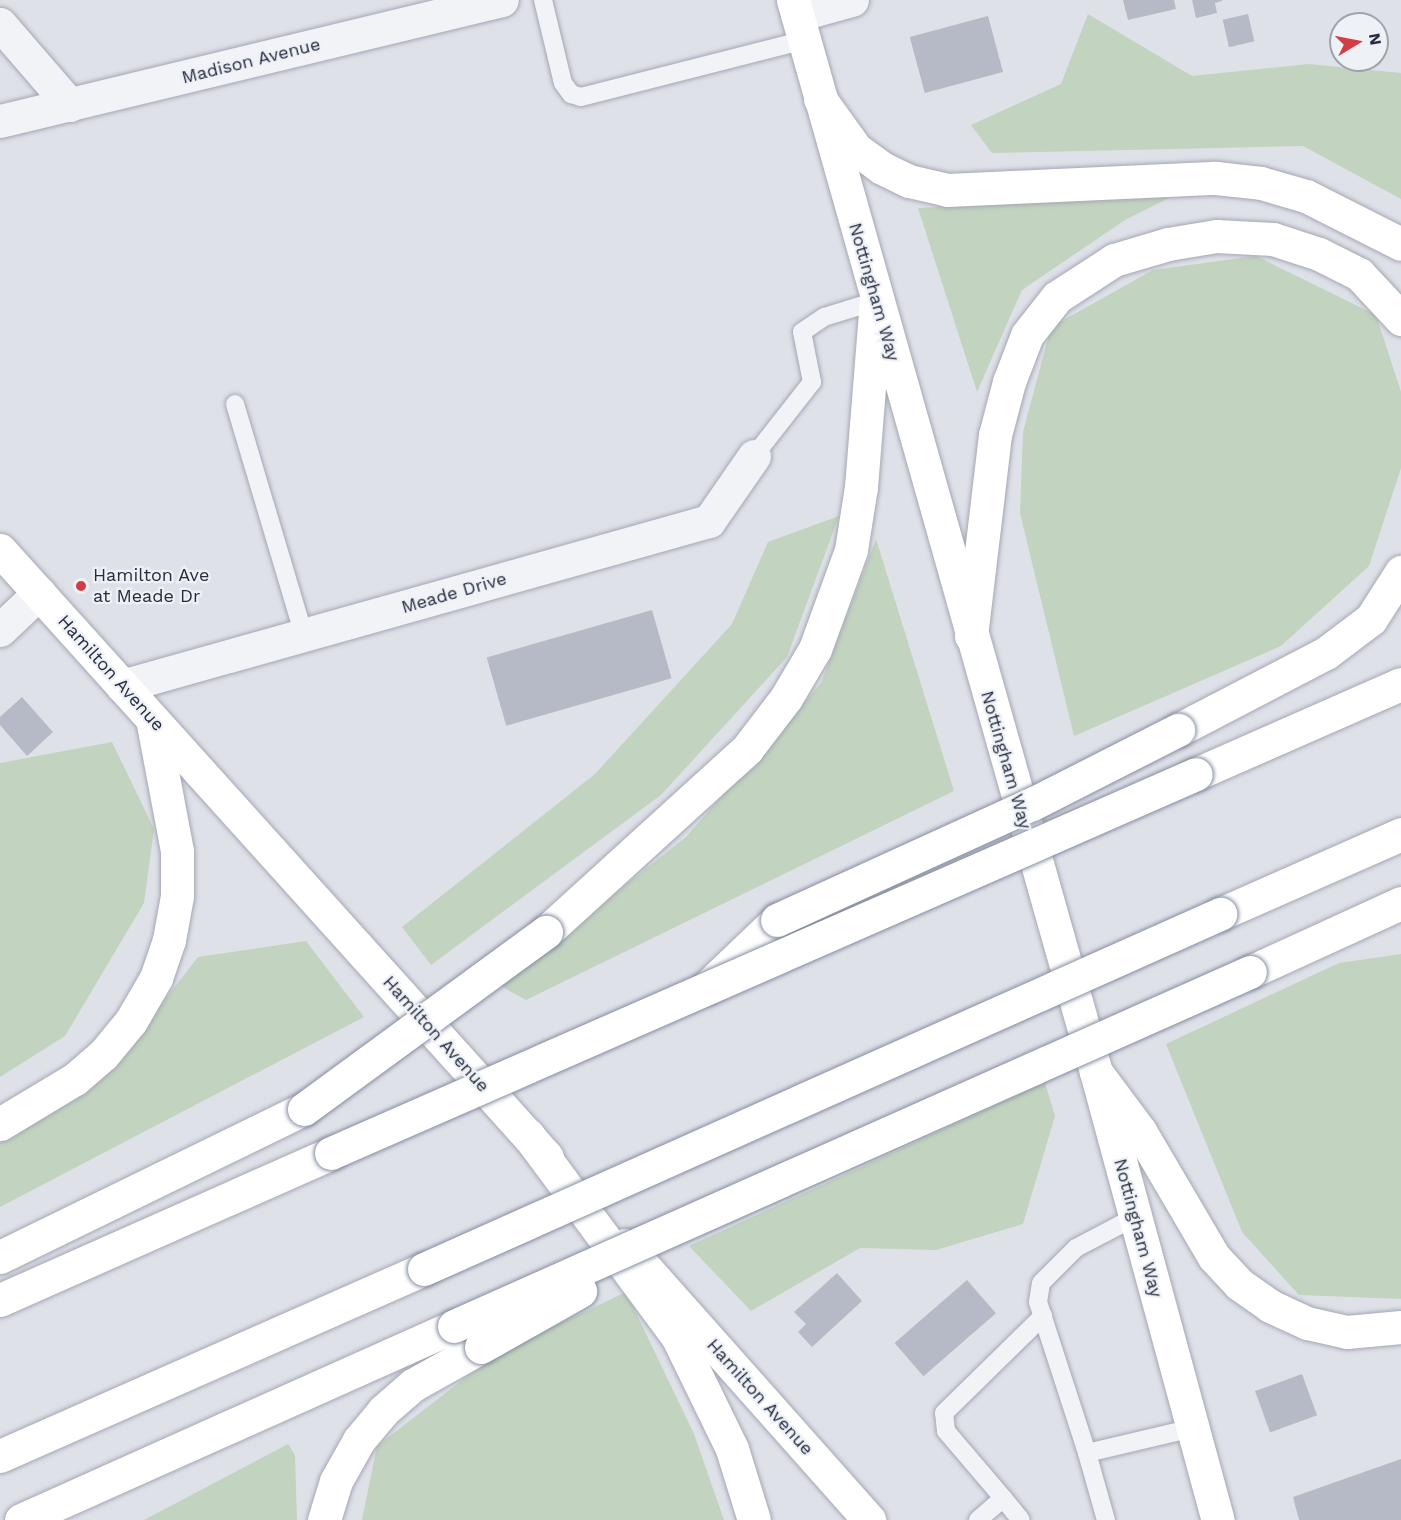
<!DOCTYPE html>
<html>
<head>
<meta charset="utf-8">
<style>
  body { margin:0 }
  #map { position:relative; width:1401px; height:1520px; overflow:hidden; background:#dfe1e9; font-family:"Work Sans",sans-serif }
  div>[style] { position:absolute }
  .green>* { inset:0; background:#c2d3bf }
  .building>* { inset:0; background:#b6bac6; transform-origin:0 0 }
  .roads { filter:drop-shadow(0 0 2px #a4a7b3) drop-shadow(0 0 2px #a4a7b3) }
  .service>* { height:18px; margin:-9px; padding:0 9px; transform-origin:9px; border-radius:9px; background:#f1f3f7 }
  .minor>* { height:33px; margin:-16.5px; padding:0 16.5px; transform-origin:16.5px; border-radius:16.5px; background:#f1f3f7 }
  .secondary>* { height:33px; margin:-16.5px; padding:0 16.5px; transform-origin:16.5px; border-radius:16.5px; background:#fff }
  .primary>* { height:33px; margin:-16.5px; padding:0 16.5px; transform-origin:16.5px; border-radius:16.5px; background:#fff }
  .motorway>* { height:33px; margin:-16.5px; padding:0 16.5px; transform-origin:16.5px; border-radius:16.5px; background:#fff }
  .bridges { filter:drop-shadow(0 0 2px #858da0) drop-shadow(0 0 2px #858da0) }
  .motorway-bridge>* { height:33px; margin:-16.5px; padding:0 16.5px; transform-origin:16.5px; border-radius:16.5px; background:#fff }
  .dots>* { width:16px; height:16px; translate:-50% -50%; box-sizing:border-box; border:3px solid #eef1f6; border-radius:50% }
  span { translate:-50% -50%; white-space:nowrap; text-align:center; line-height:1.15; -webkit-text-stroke:4.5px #eef1f6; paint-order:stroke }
  .street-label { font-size:18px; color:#272d40 }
  .poi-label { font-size:18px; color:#272d40 }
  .left { translate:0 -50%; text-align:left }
  .north { position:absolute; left:1329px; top:12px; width:60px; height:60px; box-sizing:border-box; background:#eef1f6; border:2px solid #9ea3ad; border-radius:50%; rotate:80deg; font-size:16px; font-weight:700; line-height:24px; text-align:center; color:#272d40 }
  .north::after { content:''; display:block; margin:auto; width:21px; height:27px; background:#d43d44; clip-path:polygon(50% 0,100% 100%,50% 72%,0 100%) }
</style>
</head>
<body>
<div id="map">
  <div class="green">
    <div style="clip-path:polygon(1088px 14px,1192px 76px,1309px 64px,1401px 73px,1401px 199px,1303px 146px,992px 153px,971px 125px,1061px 84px)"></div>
    <div style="clip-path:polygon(1175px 195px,1125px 220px,1022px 290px,977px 392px,918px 208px)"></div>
    <div style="clip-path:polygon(1256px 256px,1376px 315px,1401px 392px,1401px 468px,1369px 566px,1281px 646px,1074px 736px,1020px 513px,1023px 432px,1051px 327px,1153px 270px)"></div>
    <div style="clip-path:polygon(839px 516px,787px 657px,661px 795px,431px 965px,402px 927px,595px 774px,732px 624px,768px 542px)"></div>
    <div style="clip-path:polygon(876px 539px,954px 791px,526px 1000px,499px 985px,686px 837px,821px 683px)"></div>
    <div style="clip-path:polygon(112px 742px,154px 829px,144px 903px,65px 1036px,0 1077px,0 763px)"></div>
    <div style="clip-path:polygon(306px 941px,364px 1017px,0 1207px,0 1143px,110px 1070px,198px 957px)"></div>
    <div style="clip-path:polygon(1401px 954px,1401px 1299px,1299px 1295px,1242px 1232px,1166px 1044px,1339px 963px)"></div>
    <div style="clip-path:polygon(1045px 1083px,1055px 1116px,1023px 1224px,936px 1250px,860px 1248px,751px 1311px,689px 1246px)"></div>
    <div style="clip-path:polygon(626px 1292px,694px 1434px,724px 1520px,362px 1520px,377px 1446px,496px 1354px)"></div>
    <div style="clip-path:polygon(288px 1444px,295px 1455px,297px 1520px,144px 1520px)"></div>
  </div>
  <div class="building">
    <div style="clip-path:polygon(1123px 0,1174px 0,1176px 9px,1128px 20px)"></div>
    <div style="clip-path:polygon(1192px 0,1222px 0,1222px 1px,1215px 3px,1217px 13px,1196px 18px)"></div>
    <div style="left:1248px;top:14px;width:28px;height:26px;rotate:77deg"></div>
    <div style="left:988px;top:16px;width:58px;height:81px;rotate:75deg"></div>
    <div style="left:652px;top:610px;width:71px;height:172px;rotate:74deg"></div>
    <div style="clip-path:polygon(22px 697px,53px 732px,27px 756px,0 725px,0 717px)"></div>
    <div style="clip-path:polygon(837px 1273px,862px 1301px,812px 1347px,798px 1332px,806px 1324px,794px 1312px)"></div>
    <div style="left:967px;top:1280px;width:44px;height:96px;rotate:49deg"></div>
    <div style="left:1302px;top:1374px;width:44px;height:50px;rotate:70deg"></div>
    <div style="clip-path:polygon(1401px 1459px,1401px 1520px,1299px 1520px,1293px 1497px)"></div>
  </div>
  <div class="roads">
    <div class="service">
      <div style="left:543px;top:0;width:85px;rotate:76.5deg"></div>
      <div style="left:563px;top:83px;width:14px;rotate:54deg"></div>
      <div style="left:571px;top:94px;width:10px;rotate:17deg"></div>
      <div style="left:581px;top:97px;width:230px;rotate:-14.3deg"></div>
      <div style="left:235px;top:404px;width:241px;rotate:73.4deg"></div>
      <div style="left:754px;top:456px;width:94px;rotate:-51.9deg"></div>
      <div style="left:812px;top:382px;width:51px;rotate:-101.3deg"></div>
      <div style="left:802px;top:332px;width:27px;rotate:-34deg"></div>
      <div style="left:824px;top:317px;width:54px;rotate:-17.1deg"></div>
      <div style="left:1135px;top:1217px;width:67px;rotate:152.3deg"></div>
      <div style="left:1076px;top:1248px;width:49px;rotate:135deg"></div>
      <div style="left:1041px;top:1283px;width:19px;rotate:99deg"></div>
      <div style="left:1038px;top:1302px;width:159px;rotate:72deg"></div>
      <div style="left:1087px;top:1453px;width:109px;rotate:-13.3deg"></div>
      <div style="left:1087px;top:1453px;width:70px;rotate:74.2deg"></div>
      <div style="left:1003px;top:1498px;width:88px;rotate:-130.4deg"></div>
      <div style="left:946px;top:1431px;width:18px;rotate:-96deg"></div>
      <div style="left:944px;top:1413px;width:139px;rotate:-44.4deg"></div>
      <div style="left:978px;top:1520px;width:33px;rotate:-41deg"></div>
      <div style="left:1003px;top:1498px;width:28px;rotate:51deg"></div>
    </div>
    <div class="minor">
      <div style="left:797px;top:15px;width:57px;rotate:-15.3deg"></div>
      <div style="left:0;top:24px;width:107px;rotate:49.2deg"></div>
      <div style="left:0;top:121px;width:516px;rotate:-13.55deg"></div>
      <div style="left:0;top:630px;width:54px;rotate:-43.5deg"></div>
      <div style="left:122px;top:686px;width:610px;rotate:-15.7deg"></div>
      <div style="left:709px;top:521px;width:79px;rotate:-55.3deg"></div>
    </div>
    <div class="secondary">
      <div style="left:0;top:550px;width:817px;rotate:47.98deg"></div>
      <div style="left:625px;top:1245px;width:368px;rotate:48.4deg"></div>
    </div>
    <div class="primary">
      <div style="left:793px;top:0;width:1114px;rotate:74.22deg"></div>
      <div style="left:1096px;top:1072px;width:464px;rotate:74.8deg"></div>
    </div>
    <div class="motorway">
      <div style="left:820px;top:99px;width:62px;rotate:54.2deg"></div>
      <div style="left:856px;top:149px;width:32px;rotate:36deg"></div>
      <div style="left:882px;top:168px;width:30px;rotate:26deg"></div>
      <div style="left:909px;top:181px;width:39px;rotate:13deg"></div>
      <div style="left:947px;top:190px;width:269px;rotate:-2.6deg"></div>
      <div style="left:1216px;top:178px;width:45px;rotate:6.3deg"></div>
      <div style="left:1261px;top:183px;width:47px;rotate:16.1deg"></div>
      <div style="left:1306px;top:196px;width:106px;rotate:26.8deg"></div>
      <div style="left:971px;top:636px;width:202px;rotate:-83.2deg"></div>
      <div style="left:995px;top:435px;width:55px;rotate:-75.2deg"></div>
      <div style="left:1009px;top:382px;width:50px;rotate:-69deg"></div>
      <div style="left:1027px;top:335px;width:48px;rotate:-51.7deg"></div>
      <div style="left:1057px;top:297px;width:68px;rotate:-33deg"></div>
      <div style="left:1114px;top:260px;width:56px;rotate:-16.5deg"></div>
      <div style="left:1168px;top:244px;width:49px;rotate:-9.5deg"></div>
      <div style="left:1216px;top:236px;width:57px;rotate:3deg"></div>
      <div style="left:1273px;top:239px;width:48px;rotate:18.1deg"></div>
      <div style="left:1319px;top:254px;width:45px;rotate:26.6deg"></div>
      <div style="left:1359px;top:274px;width:62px;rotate:47deg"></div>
      <div style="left:1178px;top:730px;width:167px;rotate:-27.5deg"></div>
      <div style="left:1326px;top:653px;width:56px;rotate:-37.1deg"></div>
      <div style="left:1371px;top:619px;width:56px;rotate:-57.4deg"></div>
      <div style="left:1196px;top:774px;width:224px;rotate:-23.7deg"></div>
      <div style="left:1220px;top:914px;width:198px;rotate:-23.8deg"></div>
      <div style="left:546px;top:932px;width:272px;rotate:-42.3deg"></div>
      <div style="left:747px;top:749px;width:64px;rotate:-52.6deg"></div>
      <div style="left:786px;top:698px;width:57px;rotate:-59.4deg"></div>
      <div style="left:815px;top:649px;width:105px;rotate:-70deg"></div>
      <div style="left:851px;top:550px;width:64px;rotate:-81deg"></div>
      <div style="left:861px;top:487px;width:187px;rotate:-85.4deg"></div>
      <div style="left:1250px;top:972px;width:166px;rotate:-24.6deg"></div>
      <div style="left:707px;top:987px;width:97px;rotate:-43.7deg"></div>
      <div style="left:1096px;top:1072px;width:74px;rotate:53.3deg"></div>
      <div style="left:1140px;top:1131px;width:146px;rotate:59.6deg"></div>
      <div style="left:1214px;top:1257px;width:37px;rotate:47deg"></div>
      <div style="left:1239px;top:1284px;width:38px;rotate:35deg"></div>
      <div style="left:1270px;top:1306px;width:41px;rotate:24.7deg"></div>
      <div style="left:1307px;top:1323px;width:41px;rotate:12.7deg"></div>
      <div style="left:1347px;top:1332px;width:54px;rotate:-5.3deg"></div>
      <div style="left:0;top:1124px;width:87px;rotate:-31deg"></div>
      <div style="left:75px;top:1079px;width:37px;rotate:-41deg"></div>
      <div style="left:103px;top:1055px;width:44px;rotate:-50.5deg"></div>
      <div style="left:131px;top:1021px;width:50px;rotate:-59.8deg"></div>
      <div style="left:156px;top:978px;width:40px;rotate:-71.1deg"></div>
      <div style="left:169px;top:940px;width:45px;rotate:-79.7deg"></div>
      <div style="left:177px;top:896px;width:45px;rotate:-90deg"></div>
      <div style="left:177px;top:851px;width:134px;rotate:-100.7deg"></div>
      <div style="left:528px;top:1135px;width:250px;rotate:53.5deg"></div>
      <div style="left:677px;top:1336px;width:126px;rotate:64deg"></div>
      <div style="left:732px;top:1449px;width:74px;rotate:72.8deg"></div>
      <div style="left:0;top:1257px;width:338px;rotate:-26deg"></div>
      <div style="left:0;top:1300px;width:362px;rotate:-23.9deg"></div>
      <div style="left:0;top:1456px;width:463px;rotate:-23.8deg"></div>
      <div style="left:21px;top:1520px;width:474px;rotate:-24.1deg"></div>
      <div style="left:324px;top:1520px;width:41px;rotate:-72.9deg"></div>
      <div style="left:336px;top:1481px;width:47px;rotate:-60.7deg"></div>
      <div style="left:359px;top:1440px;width:38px;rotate:-50deg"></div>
      <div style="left:383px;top:1411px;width:40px;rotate:-41deg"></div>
      <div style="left:413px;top:1385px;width:78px;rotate:-29.2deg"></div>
    </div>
  </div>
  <div class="bridges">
    <div class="motorway-bridge">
      <div style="left:777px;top:920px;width:280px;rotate:-24.5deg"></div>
      <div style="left:1032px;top:804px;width:164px;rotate:-26.9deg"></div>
      <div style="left:304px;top:1109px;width:300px;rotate:-36.2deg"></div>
      <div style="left:331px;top:1153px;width:944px;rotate:-23.66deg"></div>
      <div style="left:424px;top:1269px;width:872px;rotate:-24.04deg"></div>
      <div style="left:454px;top:1326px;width:871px;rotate:-23.98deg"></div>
      <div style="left:481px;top:1347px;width:114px;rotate:-29.5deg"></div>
    </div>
  </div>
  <div class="dots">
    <div style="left:81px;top:586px;background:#d43d44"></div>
  </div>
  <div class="street-label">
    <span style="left:251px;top:61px;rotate:-14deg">Madison Avenue</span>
    <span style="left:874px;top:292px;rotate:74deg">Nottingham Way</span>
    <span style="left:454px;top:593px;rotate:-16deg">Meade Drive</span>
    <span style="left:111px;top:673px;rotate:48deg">Hamilton Avenue</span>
    <span style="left:1006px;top:760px;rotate:74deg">Nottingham Way</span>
    <span style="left:436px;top:1034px;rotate:48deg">Hamilton Avenue</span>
    <span style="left:1138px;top:1228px;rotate:75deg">Nottingham Way</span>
    <span style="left:760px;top:1397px;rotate:48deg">Hamilton Avenue</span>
  </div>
  <div class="poi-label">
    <span class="left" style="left:93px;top:586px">Hamilton Ave<br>at Meade Dr</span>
  </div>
  <div class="north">N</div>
</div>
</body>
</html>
